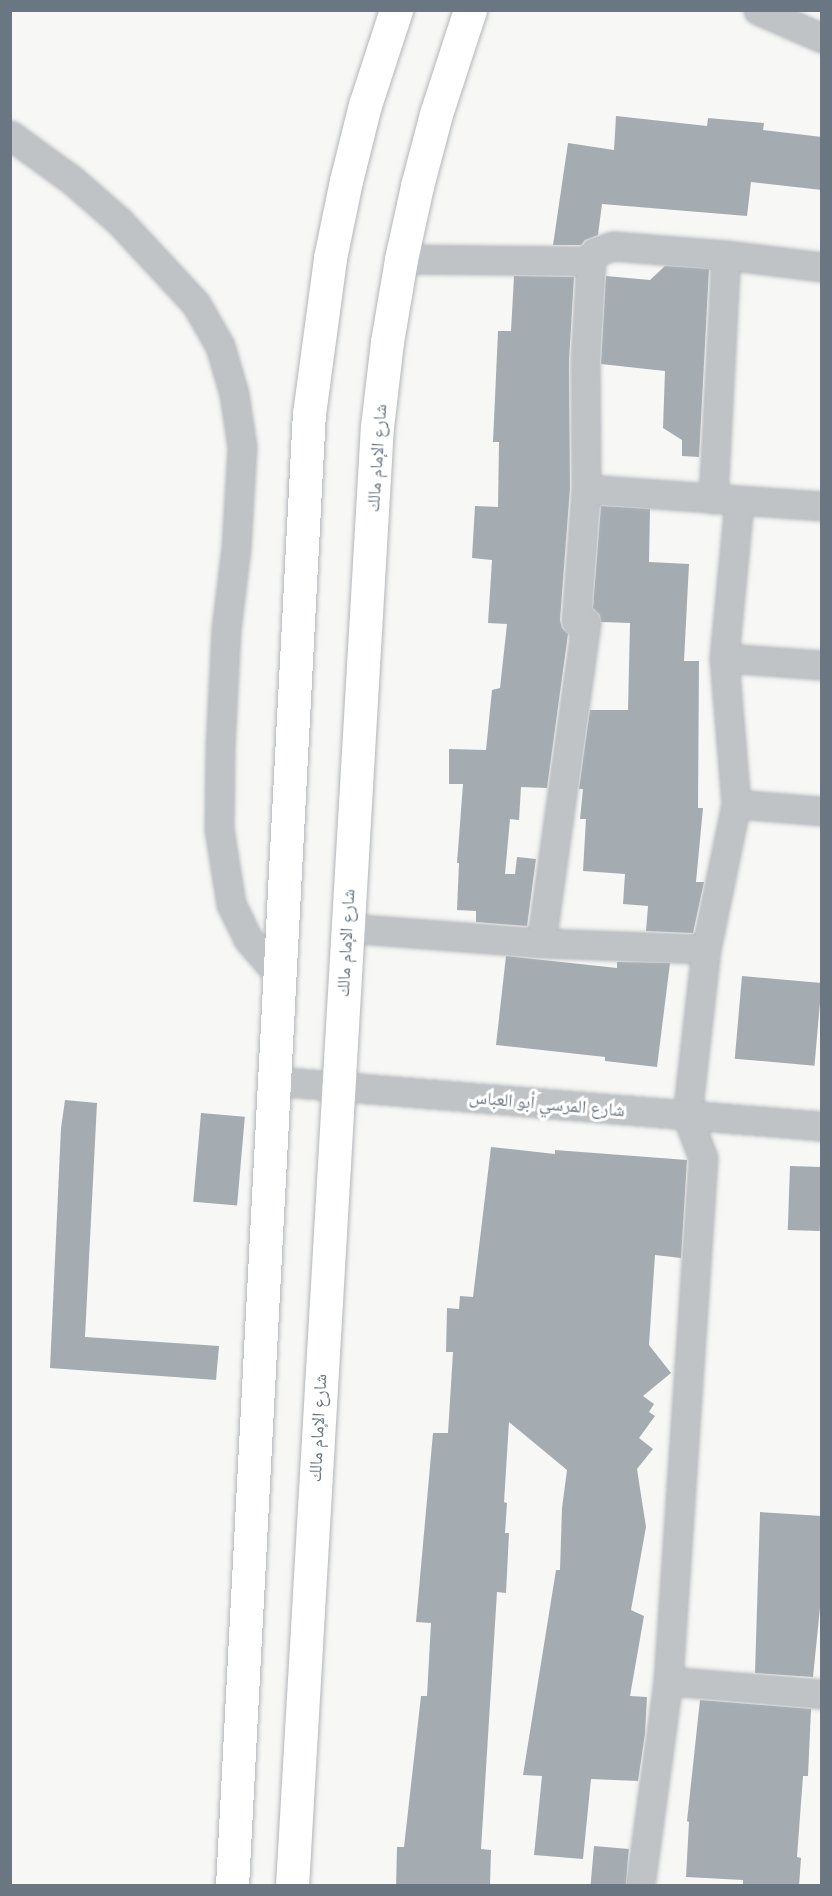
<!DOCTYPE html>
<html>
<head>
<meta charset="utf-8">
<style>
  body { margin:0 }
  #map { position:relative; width:832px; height:1896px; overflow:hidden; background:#f7f7f5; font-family:Raleway,"Noto Naskh Arabic",sans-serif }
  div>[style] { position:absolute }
  .building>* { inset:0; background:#a5acb1; transform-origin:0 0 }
  .roads { filter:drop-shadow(0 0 2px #b2b6ba) drop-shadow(0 0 2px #b2b6ba) }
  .street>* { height:27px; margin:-13.5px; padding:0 13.5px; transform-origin:13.5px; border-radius:13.5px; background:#bfc3c6 }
  .secondary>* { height:33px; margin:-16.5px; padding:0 16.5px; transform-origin:16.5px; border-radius:16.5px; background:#fff }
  span { translate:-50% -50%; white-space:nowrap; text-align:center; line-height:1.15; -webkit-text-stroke:6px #fff; paint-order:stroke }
  .street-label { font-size:18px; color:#6a7782 }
  .frame { position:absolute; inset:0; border:12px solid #6a7782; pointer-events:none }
</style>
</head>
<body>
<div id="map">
  <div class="building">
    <div style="clip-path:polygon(616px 116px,707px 126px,708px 118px,764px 123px,763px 130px,822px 137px,822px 190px,751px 182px,747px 216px,602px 204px,598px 235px,585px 240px,581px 245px,553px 245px,568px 143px,614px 150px)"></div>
    <div style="clip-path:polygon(665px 266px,709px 269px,699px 457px,682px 456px,682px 440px,663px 428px,665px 371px,601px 364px,606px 276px,650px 280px)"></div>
    <div style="clip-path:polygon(514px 276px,574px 277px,569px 361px,570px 488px,560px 620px,562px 628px,568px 634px,547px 788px,521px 787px,519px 820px,510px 819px,505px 874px,515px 874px,517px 857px,536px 859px,527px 926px,476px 922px,476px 911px,457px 910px,459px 863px,457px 863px,463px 784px,449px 784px,449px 749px,486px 750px,492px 690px,500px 688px,507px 624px,488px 623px,492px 560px,472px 558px,475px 506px,498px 507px,499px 442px,493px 442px,498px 331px,511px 331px)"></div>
    <div style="clip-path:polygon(601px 506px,650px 509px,649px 562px,689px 564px,684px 661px,699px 661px,698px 808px,703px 808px,696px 882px,704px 882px,693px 933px,646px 931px,648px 906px,623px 904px,625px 874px,583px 871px,586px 819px,580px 819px,583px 789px,579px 789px,590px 710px,628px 710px,630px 623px,601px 622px,600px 615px,593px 608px)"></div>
    <div style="clip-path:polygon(506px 956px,617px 968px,617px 962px,670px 963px,657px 1067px,605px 1061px,605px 1057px,496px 1045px)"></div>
    <div style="left:742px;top:976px;width:80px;height:83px;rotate:5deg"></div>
    <div style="clip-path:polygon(65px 1100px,97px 1103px,85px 1337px,219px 1346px,216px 1380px,50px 1368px,61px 1128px)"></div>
    <div style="left:201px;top:1113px;width:44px;height:89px;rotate:5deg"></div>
    <div style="clip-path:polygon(491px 1147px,555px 1154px,555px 1150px,687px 1160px,681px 1258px,655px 1255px,649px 1345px,671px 1373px,643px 1396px,654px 1404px,649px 1412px,655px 1416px,639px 1438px,653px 1449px,637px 1469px,646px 1527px,631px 1610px,644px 1616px,630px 1696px,647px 1697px,645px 1734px,638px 1781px,591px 1779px,583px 1859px,534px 1855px,542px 1776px,523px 1775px,556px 1570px,560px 1570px,562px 1508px,567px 1470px,509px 1422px,504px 1502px,507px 1503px,505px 1533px,509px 1533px,506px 1593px,497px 1592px,481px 1849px,491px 1850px,490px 1886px,396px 1886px,397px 1847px,404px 1847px,421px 1696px,427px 1696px,431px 1623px,416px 1622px,433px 1433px,448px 1433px,453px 1352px,446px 1352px,447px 1308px,459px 1309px,460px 1296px,473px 1297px)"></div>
    <div style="left:790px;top:1166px;width:32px;height:64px;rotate:2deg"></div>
    <div style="clip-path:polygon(760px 1512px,822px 1516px,822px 1588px,813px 1677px,755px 1673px)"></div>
    <div style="clip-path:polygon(700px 1700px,811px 1709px,808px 1776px,803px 1776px,797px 1857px,801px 1858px,799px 1886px,743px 1886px,743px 1880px,686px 1877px,689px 1822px,687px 1821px)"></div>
    <div style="left:594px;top:1846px;width:35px;height:40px;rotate:5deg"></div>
  </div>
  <div class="roads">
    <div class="street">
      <div style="left:758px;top:10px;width:70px;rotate:23.6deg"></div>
      <div style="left:10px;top:135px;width:77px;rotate:36deg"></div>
      <div style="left:72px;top:180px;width:62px;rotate:41.1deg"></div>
      <div style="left:119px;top:221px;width:113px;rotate:47.1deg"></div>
      <div style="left:196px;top:304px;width:48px;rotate:60.3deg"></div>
      <div style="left:220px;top:346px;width:50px;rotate:73.7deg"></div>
      <div style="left:234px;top:394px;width:54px;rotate:81.4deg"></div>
      <div style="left:242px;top:447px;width:101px;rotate:93.4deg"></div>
      <div style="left:236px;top:548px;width:82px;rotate:97deg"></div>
      <div style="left:226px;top:629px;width:117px;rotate:92.9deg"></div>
      <div style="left:220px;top:746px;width:83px;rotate:90.7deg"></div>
      <div style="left:219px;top:829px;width:76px;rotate:80.9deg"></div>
      <div style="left:231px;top:904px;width:39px;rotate:64deg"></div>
      <div style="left:248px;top:939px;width:48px;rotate:49.3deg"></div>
      <div style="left:401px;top:259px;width:190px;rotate:0.6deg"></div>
      <div style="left:591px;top:261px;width:10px;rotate:-66deg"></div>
      <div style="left:595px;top:252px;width:19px;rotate:-18deg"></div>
      <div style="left:613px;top:246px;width:113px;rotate:4.6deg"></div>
      <div style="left:726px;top:255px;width:97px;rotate:7.1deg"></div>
      <div style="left:586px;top:489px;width:237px;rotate:4.1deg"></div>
      <div style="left:713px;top:499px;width:244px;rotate:-87deg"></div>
      <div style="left:724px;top:658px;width:98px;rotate:4.1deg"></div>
      <div style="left:736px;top:804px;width:86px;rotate:4.7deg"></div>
      <div style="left:347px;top:928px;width:195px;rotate:4.4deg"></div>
      <div style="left:541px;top:943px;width:165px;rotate:2.1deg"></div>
      <div style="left:541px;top:943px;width:324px;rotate:-82deg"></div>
      <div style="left:586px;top:622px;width:10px;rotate:-174deg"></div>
      <div style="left:576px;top:621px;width:132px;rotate:-85.7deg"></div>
      <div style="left:586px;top:489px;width:128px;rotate:-90.4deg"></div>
      <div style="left:585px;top:361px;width:100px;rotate:-86.6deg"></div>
      <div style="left:273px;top:1081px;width:551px;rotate:4.69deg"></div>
      <div style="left:668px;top:1681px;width:155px;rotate:4.8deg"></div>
      <div style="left:640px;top:1886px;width:207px;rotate:-82.2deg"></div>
      <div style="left:668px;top:1681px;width:524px;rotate:-86.17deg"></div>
      <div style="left:703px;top:1158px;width:45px;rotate:-110.9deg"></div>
      <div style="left:687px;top:1116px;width:168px;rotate:-83.5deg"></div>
      <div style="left:706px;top:949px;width:148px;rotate:-78.3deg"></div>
      <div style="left:736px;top:804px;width:146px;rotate:-94.7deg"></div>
      <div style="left:724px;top:658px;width:158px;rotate:-84.5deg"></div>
    </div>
    <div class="secondary">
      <div style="left:232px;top:1886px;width:1474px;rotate:-87.01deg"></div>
      <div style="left:309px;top:414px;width:157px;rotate:-82.3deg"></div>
      <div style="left:330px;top:258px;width:79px;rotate:-78.3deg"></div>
      <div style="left:346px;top:181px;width:78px;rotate:-76deg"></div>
      <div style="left:365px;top:105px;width:100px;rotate:-71.9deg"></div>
      <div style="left:292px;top:1886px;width:1461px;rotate:-86.67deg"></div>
      <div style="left:377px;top:427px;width:86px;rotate:-83.3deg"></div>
      <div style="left:387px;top:342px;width:84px;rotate:-80.4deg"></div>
      <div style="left:401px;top:259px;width:75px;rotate:-77.6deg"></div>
      <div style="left:417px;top:186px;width:74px;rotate:-75.2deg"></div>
      <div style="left:436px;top:114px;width:109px;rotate:-71.9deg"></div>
    </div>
  </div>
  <div class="street-label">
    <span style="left:377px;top:458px;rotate:-86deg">شارع الإمام مالك</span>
    <span style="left:346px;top:943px;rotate:-87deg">شارع الإمام مالك</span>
    <span style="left:547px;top:1104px;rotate:5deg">شارع المرسي أبو العباس</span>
    <span style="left:318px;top:1428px;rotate:-87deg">شارع الإمام مالك</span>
  </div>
  <div class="frame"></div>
</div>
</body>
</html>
